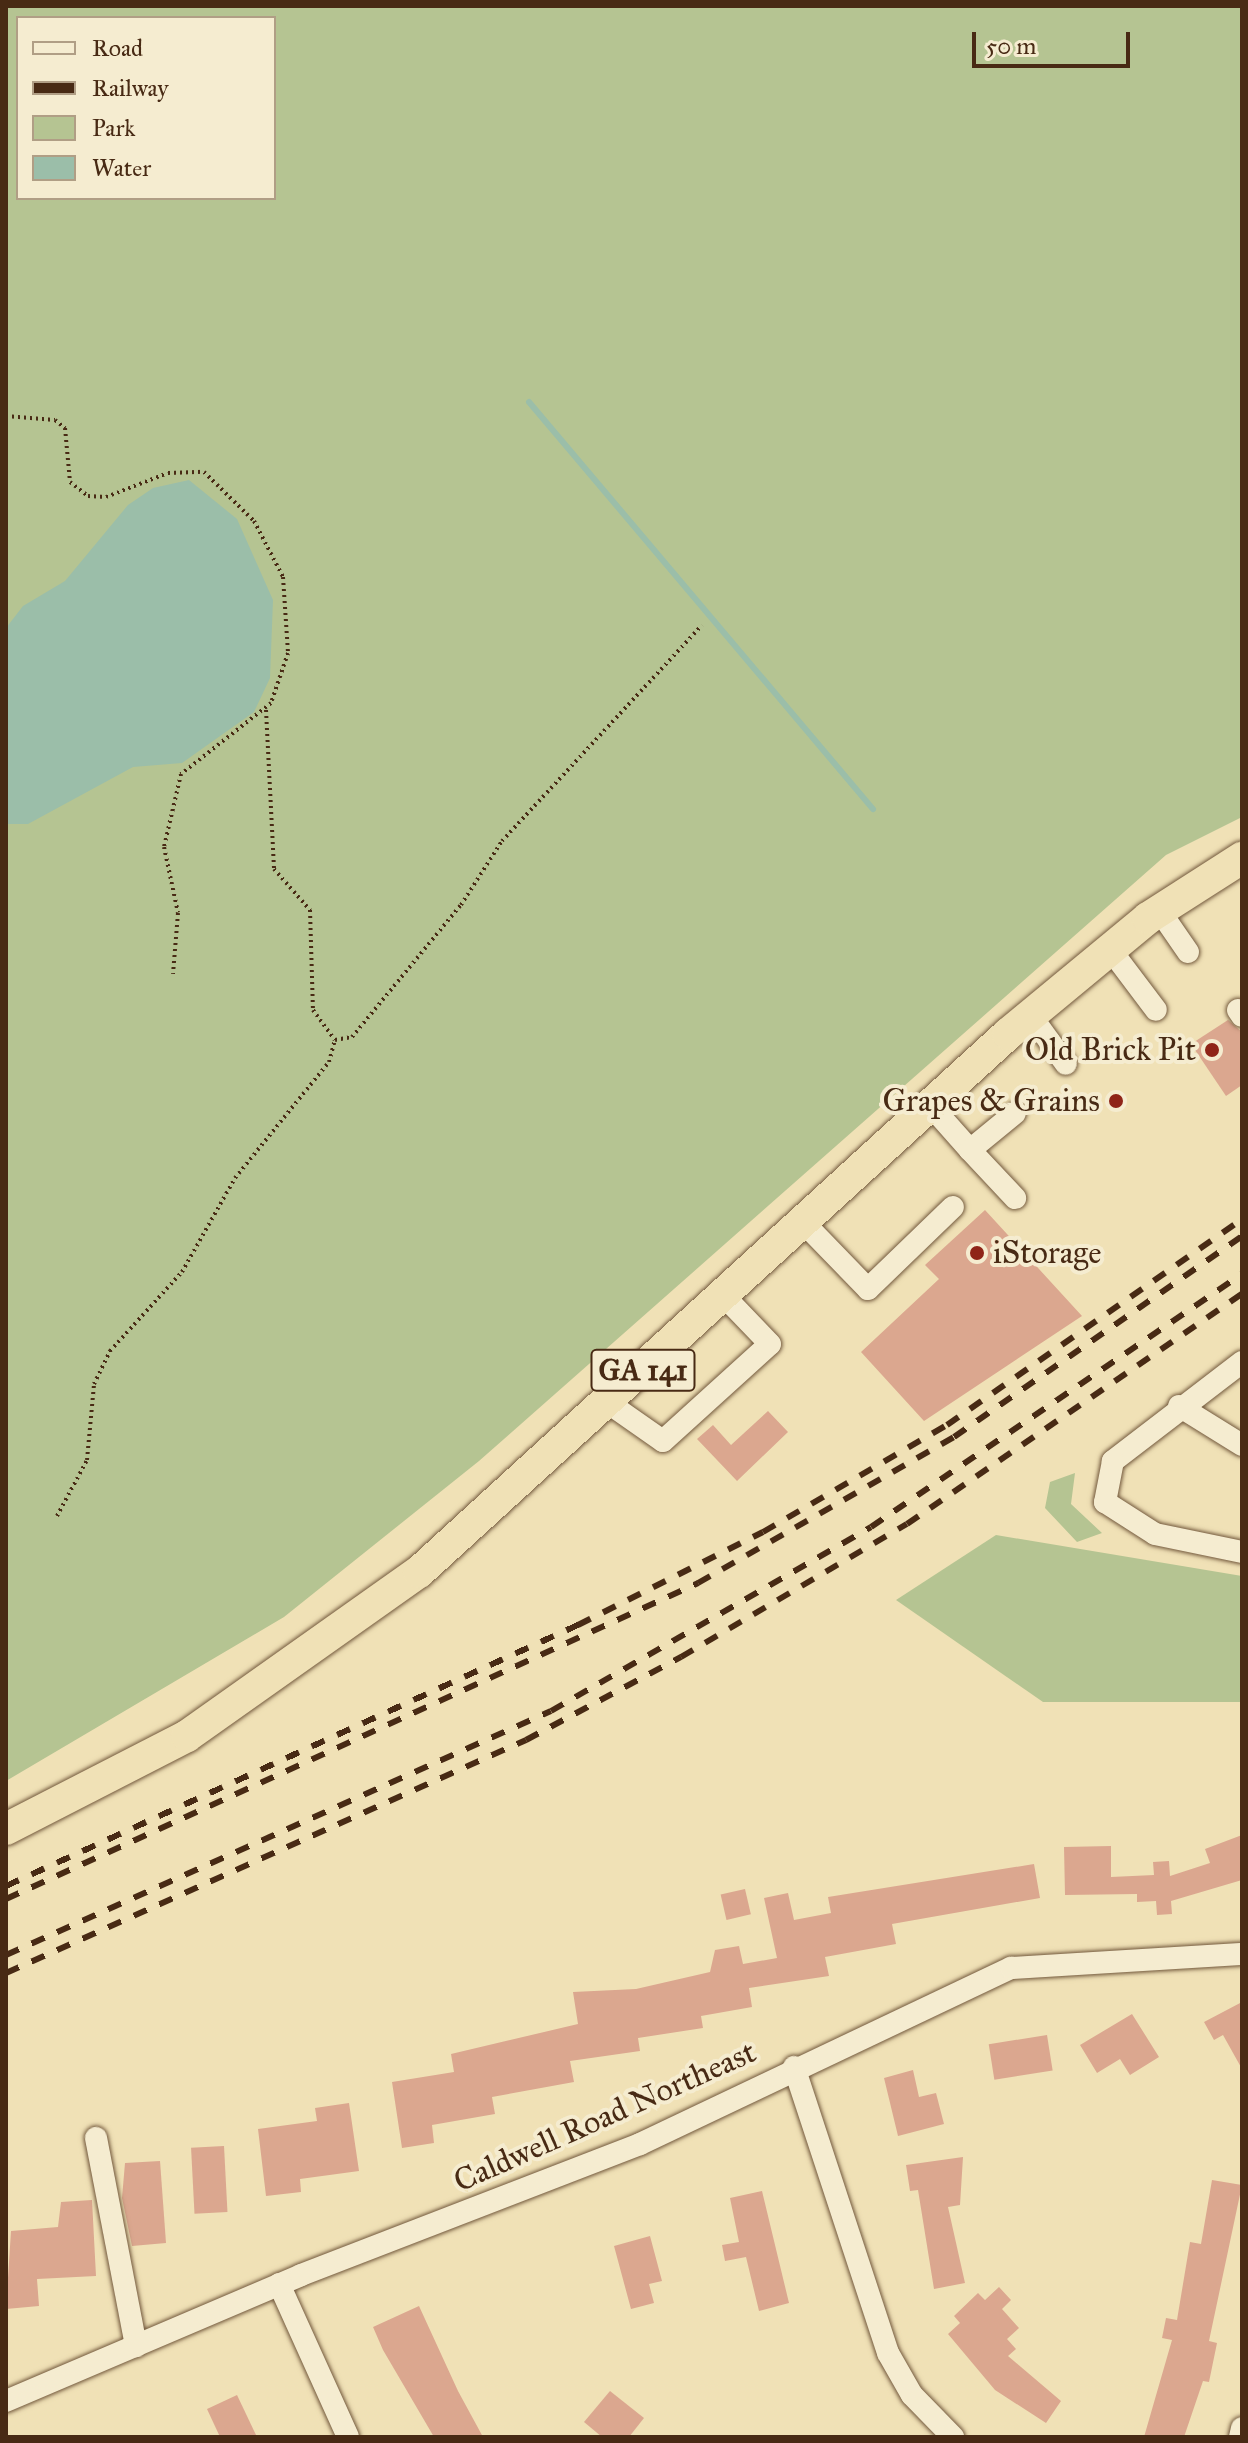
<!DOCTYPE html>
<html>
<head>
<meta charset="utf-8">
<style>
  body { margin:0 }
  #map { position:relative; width:1248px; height:2443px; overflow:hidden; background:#f0e1b6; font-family:"IM FELL Great Primer",serif }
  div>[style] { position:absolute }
  .green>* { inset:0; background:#b5c492 }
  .water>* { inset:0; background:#9bbea9 }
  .stream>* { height:6px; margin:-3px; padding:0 3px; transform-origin:3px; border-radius:3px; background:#9bbea9 }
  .building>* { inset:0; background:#dba78f; transform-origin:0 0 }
  .path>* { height:4px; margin-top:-2px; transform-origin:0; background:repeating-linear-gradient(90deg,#482a14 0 2px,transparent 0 6px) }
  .roads { filter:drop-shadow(0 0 2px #72583c) drop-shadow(0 0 2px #72583c) }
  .minor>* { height:22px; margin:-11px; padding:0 11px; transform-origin:11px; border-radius:11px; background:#f5ecd0 }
  .highway>* { height:32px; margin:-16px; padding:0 16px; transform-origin:16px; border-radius:16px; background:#f0e1b6 }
  .rail>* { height:6px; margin-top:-3px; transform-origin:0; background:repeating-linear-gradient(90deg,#482a14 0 14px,transparent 0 28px) }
  .dots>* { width:22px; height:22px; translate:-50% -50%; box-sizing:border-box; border:4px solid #f5ecd0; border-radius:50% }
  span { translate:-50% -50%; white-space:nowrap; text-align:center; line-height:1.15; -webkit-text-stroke:8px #f5ecd0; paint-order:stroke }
  .shield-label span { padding:2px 6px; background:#f5ecd0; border:2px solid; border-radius:6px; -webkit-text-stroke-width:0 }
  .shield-label { font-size:30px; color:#482a14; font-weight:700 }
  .poi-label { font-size:32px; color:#482a14 }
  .right { translate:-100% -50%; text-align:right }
  .left { translate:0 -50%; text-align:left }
  .street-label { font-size:32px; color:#482a14 }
  .frame { position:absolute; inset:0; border:8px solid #482a14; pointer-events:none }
  .legend { position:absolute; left:16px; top:16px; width:260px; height:184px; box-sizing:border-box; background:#f5ecd0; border:2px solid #b09e85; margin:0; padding:10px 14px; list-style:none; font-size:24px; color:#482a14 }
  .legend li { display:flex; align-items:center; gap:16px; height:40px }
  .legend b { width:40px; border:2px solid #b09e85 }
  .scale { position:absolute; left:972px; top:32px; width:158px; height:36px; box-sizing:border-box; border:4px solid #482a14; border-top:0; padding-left:10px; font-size:24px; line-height:28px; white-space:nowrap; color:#482a14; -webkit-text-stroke:6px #f5ecd0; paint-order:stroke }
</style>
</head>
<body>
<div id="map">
  <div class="green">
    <div style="clip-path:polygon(evenodd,6px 6px,1242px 6px,1242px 817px,1166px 855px,479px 1461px,284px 1617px,6px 1781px,6px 6px,18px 18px,274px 18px,274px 198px,18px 198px,18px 18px)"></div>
    <div style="clip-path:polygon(1075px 1473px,1071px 1504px,1102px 1533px,1077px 1542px,1045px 1508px,1050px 1482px)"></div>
    <div style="clip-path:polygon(996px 1535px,1242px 1576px,1242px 1702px,1043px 1702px,896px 1600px)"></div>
  </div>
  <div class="water">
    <div style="clip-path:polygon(189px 480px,237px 519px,273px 600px,270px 678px,254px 712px,182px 763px,133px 767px,28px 824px,6px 824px,6px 628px,23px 606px,65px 581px,128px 505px,153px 488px)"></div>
  </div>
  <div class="stream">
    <div style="left:529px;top:402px;width:533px;rotate:49.8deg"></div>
  </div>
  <div class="building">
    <div style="clip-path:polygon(1228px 1020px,1242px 1032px,1242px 1085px,1226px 1096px,1191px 1044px)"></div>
    <div style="clip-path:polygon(985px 1210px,1082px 1316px,924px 1421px,861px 1352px,939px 1279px,925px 1265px)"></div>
    <div style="clip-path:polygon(768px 1411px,788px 1432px,737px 1481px,697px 1439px,713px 1425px,731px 1445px)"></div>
    <div style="clip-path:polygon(1242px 1835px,1242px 1880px,1171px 1901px,1172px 1914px,1157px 1915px,1156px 1901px,1137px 1902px,1137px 1894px,1065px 1895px,1064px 1847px,1111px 1846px,1111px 1877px,1154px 1875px,1153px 1862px,1169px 1861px,1170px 1876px,1210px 1863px,1205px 1849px)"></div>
    <div style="clip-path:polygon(1034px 1864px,1040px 1898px,892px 1924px,896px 1944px,825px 1957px,829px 1976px,749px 1988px,752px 2007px,701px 2016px,703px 2028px,638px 2038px,640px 2051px,570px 2061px,574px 2082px,492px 2097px,495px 2114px,432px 2125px,434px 2143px,402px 2148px,392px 2082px,454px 2072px,451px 2054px,578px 2024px,573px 1992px,636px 1989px,710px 1972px,715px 1950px,739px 1946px,743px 1964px,777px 1958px,764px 1898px,788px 1893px,794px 1920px,831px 1913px,828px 1897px)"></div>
    <div style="left:745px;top:1889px;width:26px;height:25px;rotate:77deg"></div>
    <div style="clip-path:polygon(1242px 2002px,1242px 2069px,1223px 2035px,1214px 2040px,1204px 2022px)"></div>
    <div style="clip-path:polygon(1132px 2014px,1159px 2057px,1130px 2075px,1120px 2059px,1097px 2073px,1080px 2045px)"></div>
    <div style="left:1047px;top:2035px;width:36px;height:59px;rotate:81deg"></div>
    <div style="clip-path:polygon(913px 2070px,919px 2097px,936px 2093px,944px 2124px,898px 2136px,884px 2078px)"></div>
    <div style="clip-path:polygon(349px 2103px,359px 2171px,300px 2179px,301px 2192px,266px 2196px,258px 2129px,317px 2121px,315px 2108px)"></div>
    <div style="left:224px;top:2146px;width:66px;height:33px;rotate:87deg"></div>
    <div style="clip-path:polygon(963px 2157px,960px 2205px,948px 2207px,965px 2283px,934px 2289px,918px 2190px,910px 2191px,906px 2165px)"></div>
    <div style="clip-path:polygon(160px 2161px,166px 2243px,132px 2246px,122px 2198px,125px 2163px)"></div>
    <div style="clip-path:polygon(1212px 2180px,1242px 2185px,1209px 2341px,1217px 2343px,1209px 2382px,1203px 2381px,1184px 2437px,1144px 2437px,1172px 2340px,1162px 2338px,1166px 2318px,1177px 2320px,1190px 2242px,1201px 2244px)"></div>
    <div style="clip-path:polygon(762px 2191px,789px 2303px,759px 2311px,746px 2257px,725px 2261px,722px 2245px,739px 2242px,730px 2198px)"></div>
    <div style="clip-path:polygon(92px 2200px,96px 2276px,37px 2279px,39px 2306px,6px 2309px,11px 2231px,58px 2227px,61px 2202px)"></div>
    <div style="clip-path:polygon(650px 2236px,662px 2281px,649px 2284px,654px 2303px,631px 2309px,614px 2246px)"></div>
    <div style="clip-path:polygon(999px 2287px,1011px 2300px,1002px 2309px,1019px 2328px,1007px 2339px,1016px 2349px,1008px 2356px,1061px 2401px,1046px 2423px,995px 2390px,948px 2334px,960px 2323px,954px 2316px,978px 2293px,985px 2300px)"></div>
    <div style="clip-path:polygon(419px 2306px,458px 2391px,483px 2437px,434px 2437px,383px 2350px,373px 2327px)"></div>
    <div style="clip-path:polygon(610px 2391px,644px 2418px,629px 2437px,602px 2437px,584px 2422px)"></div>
    <div style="clip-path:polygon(237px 2395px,257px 2437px,220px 2437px,207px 2409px)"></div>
  </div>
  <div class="path">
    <div style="left:6px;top:416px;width:49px;rotate:4.7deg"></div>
    <div style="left:55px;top:420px;width:13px;rotate:39deg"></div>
    <div style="left:65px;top:428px;width:54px;rotate:84.7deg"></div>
    <div style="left:70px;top:482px;width:23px;rotate:38deg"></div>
    <div style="left:88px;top:496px;width:18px;rotate:3deg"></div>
    <div style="left:106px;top:497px;width:66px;rotate:-21.2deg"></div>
    <div style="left:168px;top:473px;width:36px;rotate:-2deg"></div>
    <div style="left:204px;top:472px;width:70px;rotate:44.4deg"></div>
    <div style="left:254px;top:521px;width:63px;rotate:62.6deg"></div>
    <div style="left:283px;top:577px;width:76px;rotate:86.2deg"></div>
    <div style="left:288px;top:653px;width:53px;rotate:108.8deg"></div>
    <div style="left:271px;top:703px;width:115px;rotate:141.7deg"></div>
    <div style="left:181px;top:774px;width:75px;rotate:103.1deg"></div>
    <div style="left:164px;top:847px;width:67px;rotate:78deg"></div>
    <div style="left:178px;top:913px;width:61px;rotate:94.7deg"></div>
    <div style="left:266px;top:710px;width:159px;rotate:87.1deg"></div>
    <div style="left:274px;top:869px;width:55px;rotate:48.7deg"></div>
    <div style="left:310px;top:910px;width:100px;rotate:88.3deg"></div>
    <div style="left:313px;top:1010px;width:37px;rotate:54deg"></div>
    <div style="left:57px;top:1516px;width:64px;rotate:-61.8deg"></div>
    <div style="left:87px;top:1460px;width:76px;rotate:-84.7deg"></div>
    <div style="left:94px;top:1384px;width:37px;rotate:-64deg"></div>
    <div style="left:110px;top:1351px;width:107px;rotate:-47.7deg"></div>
    <div style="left:182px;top:1272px;width:108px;rotate:-60.6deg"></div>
    <div style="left:235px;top:1178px;width:149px;rotate:-51deg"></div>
    <div style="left:329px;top:1062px;width:23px;rotate:-75deg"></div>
    <div style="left:335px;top:1040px;width:17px;rotate:-10deg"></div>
    <div style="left:352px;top:1037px;width:171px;rotate:-50.5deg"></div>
    <div style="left:461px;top:905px;width:76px;rotate:-57.4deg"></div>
    <div style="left:502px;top:841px;width:294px;rotate:-47.2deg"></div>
  </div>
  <div class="roads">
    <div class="minor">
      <div style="left:1159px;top:910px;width:51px;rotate:55.4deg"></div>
      <div style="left:1110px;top:949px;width:76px;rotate:53deg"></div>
      <div style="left:1238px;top:1010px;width:7px;rotate:56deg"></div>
      <div style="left:1031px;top:1016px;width:59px;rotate:53.9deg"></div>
      <div style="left:931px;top:1106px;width:59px;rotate:48.4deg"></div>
      <div style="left:970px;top:1150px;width:58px;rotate:-39.4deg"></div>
      <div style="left:970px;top:1150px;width:66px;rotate:46.8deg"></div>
      <div style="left:804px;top:1223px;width:92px;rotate:45.9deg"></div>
      <div style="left:868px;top:1289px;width:118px;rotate:-44deg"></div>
      <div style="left:1242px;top:1362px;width:163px;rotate:142.5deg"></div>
      <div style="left:1113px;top:1461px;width:42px;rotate:101deg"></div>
      <div style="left:1105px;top:1502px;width:59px;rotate:32.6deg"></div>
      <div style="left:1155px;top:1534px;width:89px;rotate:11.7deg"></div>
      <div style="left:607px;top:1402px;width:68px;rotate:34.9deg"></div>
      <div style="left:663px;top:1441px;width:144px;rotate:-42.2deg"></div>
      <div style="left:770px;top:1344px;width:65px;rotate:-133.8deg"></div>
      <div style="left:1179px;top:1406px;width:74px;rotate:31.8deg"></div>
      <div style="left:794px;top:2067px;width:301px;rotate:71.8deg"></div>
      <div style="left:888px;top:2353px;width:48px;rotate:60.3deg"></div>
      <div style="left:912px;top:2395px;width:59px;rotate:45.7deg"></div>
      <div style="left:96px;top:2138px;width:212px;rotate:79.1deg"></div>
      <div style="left:279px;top:2284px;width:168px;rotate:65.7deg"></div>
      <div style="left:6px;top:2401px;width:321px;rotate:-23.1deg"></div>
      <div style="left:301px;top:2275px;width:363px;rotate:-21.1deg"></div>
      <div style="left:640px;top:2144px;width:411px;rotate:-25.4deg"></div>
      <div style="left:1011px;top:1968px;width:231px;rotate:-3.5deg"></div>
      <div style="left:1240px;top:2437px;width:9px;rotate:-77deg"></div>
    </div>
    <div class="highway">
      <div style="left:6px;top:1829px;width:203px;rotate:-27.2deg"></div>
      <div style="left:187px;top:1736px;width:284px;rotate:-35.3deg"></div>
      <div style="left:419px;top:1572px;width:798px;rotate:-42.41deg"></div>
      <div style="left:1008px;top:1034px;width:182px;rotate:-39.6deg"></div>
      <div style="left:1148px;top:918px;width:112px;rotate:-32.6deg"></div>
    </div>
  </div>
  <div class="rail">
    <div style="left:6px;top:1886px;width:629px;rotate:-24.53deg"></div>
    <div style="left:578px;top:1625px;width:207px;rotate:-26.7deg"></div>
    <div style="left:763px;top:1532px;width:213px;rotate:-30.2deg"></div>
    <div style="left:947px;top:1425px;width:360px;rotate:-34.9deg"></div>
    <div style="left:6px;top:1899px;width:761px;rotate:-24.54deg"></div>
    <div style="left:698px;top:1583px;width:295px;rotate:-29.7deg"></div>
    <div style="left:954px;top:1437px;width:351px;rotate:-34.9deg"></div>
    <div style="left:6px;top:1955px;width:597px;rotate:-24.12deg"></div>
    <div style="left:551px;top:1711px;width:369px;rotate:-29.9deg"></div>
    <div style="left:871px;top:1527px;width:449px;rotate:-34.3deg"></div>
    <div style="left:6px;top:1973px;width:570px;rotate:-24.14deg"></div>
    <div style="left:526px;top:1740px;width:176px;rotate:-28.2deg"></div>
    <div style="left:681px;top:1657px;width:262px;rotate:-30.5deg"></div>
    <div style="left:907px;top:1524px;width:406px;rotate:-34.5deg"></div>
  </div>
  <div class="dots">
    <div style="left:1212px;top:1050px;background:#8f2418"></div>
    <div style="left:1116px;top:1101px;background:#8f2418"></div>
    <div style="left:977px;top:1253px;background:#8f2418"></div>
  </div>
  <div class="shield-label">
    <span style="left:643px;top:1370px">GA 141</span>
  </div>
  <div class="poi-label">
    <span class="right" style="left:1196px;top:1050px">Old Brick Pit</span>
    <span class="right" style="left:1100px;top:1101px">Grapes &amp; Grains</span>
    <span class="left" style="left:993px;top:1253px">iStorage</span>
  </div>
  <div class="street-label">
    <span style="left:605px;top:2117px;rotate:-24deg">Caldwell Road Northeast</span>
  </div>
  <div class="frame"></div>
  <ul class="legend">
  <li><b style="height:10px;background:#f5ecd0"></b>Road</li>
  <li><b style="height:10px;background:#482a14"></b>Railway</li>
  <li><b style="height:22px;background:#b5c492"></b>Park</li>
  <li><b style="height:22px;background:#9bbea9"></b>Water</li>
  </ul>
  <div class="scale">50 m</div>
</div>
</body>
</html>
